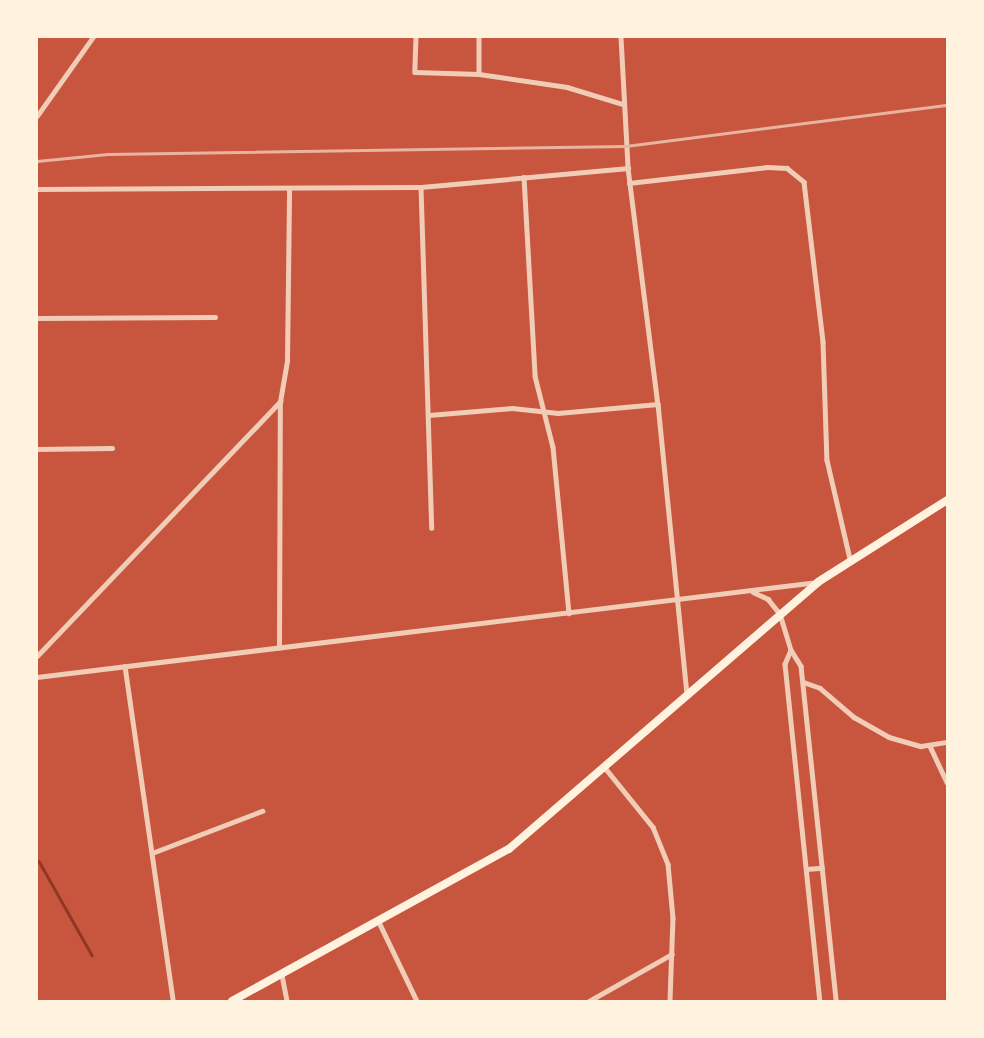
<!DOCTYPE html>
<html>
<head>
<meta charset="utf-8">
<style>
  body { margin:0 }
  #map { position:relative; width:984px; height:1038px; overflow:hidden; background:#c8553d; font-family:Montserrat,sans-serif }
  div>[style] { position:absolute }
  .stream>* { height:2.5px; margin:-1.25px; padding:0 1.25px; transform-origin:1.25px; border-radius:1.25px; background:#8f3625 }
  .minor>* { height:4.5px; margin:-2.25px; padding:0 2.25px; transform-origin:2.25px; border-radius:2.25px; background:#f1ccb7 }
  .primary>* { height:8px; margin:-4px; padding:0 4px; transform-origin:4px; border-radius:4px; background:#fff3e0 }
  .rail>* { height:2.5px; margin:-1.25px; padding:0 1.25px; transform-origin:1.25px; border-radius:1.25px; background:#e9b49f }
  span { translate:-50% -50%; white-space:nowrap; text-align:center; line-height:1.15; -webkit-text-stroke:5px #fff3e0; paint-order:stroke }
  .frame { position:absolute; inset:0; border:38px solid #fff3e0; pointer-events:none }
</style>
</head>
<body>
<div id="map">
  <div class="stream">
    <div style="left:39px;top:861px;width:108px;rotate:60.6deg"></div>
  </div>
  <div class="minor">
    <div style="left:416px;top:37px;width:35px;rotate:92deg"></div>
    <div style="left:415px;top:72px;width:64px;rotate:1.8deg"></div>
    <div style="left:479px;top:74px;width:89px;rotate:8.4deg"></div>
    <div style="left:567px;top:87px;width:59px;rotate:16.9deg"></div>
    <div style="left:479px;top:37px;width:37px;rotate:90deg"></div>
    <div style="left:621px;top:37px;width:131px;rotate:86.9deg"></div>
    <div style="left:628px;top:168px;width:238px;rotate:82.8deg"></div>
    <div style="left:658px;top:404px;width:290px;rotate:84.3deg"></div>
    <div style="left:37px;top:116px;width:97px;rotate:-54.7deg"></div>
    <div style="left:524px;top:177px;width:199px;rotate:86.8deg"></div>
    <div style="left:535px;top:376px;width:73px;rotate:75.8deg"></div>
    <div style="left:553px;top:447px;width:167px;rotate:84.5deg"></div>
    <div style="left:629px;top:183px;width:139px;rotate:-6.6deg"></div>
    <div style="left:767px;top:167px;width:20px;rotate:3deg"></div>
    <div style="left:787px;top:168px;width:22px;rotate:39deg"></div>
    <div style="left:804px;top:182px;width:161px;rotate:83.2deg"></div>
    <div style="left:823px;top:342px;width:118px;rotate:88.1deg"></div>
    <div style="left:827px;top:460px;width:102px;rotate:76.9deg"></div>
    <div style="left:421px;top:187px;width:341px;rotate:88.2deg"></div>
    <div style="left:37px;top:189px;width:384px;rotate:-0.3deg"></div>
    <div style="left:421px;top:187px;width:208px;rotate:-5.2deg"></div>
    <div style="left:37px;top:318px;width:178px;rotate:-0.3deg"></div>
    <div style="left:429px;top:415px;width:83px;rotate:-4.8deg"></div>
    <div style="left:512px;top:408px;width:46px;rotate:6.2deg"></div>
    <div style="left:558px;top:413px;width:100px;rotate:-5.1deg"></div>
    <div style="left:37px;top:449px;width:75px;rotate:-0.8deg"></div>
    <div style="left:753px;top:592px;width:17px;rotate:25deg"></div>
    <div style="left:768px;top:599px;width:19px;rotate:51deg"></div>
    <div style="left:780px;top:614px;width:38px;rotate:73deg"></div>
    <div style="left:791px;top:650px;width:19px;rotate:58deg"></div>
    <div style="left:801px;top:666px;width:337px;rotate:84deg"></div>
    <div style="left:279px;top:648px;width:246px;rotate:-89.8deg"></div>
    <div style="left:791px;top:650px;width:15px;rotate:113deg"></div>
    <div style="left:785px;top:664px;width:339px;rotate:84.1deg"></div>
    <div style="left:37px;top:656px;width:352px;rotate:-46.3deg"></div>
    <div style="left:280px;top:402px;width:42px;rotate:-80.3deg"></div>
    <div style="left:287px;top:361px;width:171px;rotate:-89.3deg"></div>
    <div style="left:125px;top:666px;width:338px;rotate:81.8deg"></div>
    <div style="left:37px;top:677px;width:786px;rotate:-6.94deg"></div>
    <div style="left:803px;top:682px;width:18px;rotate:19deg"></div>
    <div style="left:820px;top:688px;width:45px;rotate:40.5deg"></div>
    <div style="left:854px;top:717px;width:40px;rotate:29.7deg"></div>
    <div style="left:889px;top:737px;width:33px;rotate:16deg"></div>
    <div style="left:921px;top:746px;width:26px;rotate:-9deg"></div>
    <div style="left:930px;top:746px;width:40px;rotate:65deg"></div>
    <div style="left:606px;top:769px;width:75px;rotate:51deg"></div>
    <div style="left:653px;top:827px;width:40px;rotate:68deg"></div>
    <div style="left:668px;top:864px;width:54px;rotate:84.7deg"></div>
    <div style="left:673px;top:918px;width:83px;rotate:92.1deg"></div>
    <div style="left:152px;top:853px;width:118px;rotate:-20.9deg"></div>
    <div style="left:806px;top:869px;width:16px;rotate:-4deg"></div>
    <div style="left:378px;top:920px;width:90px;rotate:64.3deg"></div>
    <div style="left:282px;top:975px;width:26px;rotate:79deg"></div>
    <div style="left:589px;top:1001px;width:95px;rotate:-29.5deg"></div>
  </div>
  <div class="primary">
    <div style="left:232px;top:1001px;width:316px;rotate:-28.8deg"></div>
    <div style="left:509px;top:849px;width:408px;rotate:-40.8deg"></div>
    <div style="left:818px;top:582px;width:153px;rotate:-32.4deg"></div>
  </div>
  <div class="rail">
    <div style="left:37px;top:161px;width:71px;rotate:-5.6deg"></div>
    <div style="left:108px;top:154px;width:518px;rotate:-0.88deg"></div>
    <div style="left:626px;top:146px;width:324px;rotate:-7.3deg"></div>
  </div>
  <div class="frame"></div>
</div>
</body>
</html>
